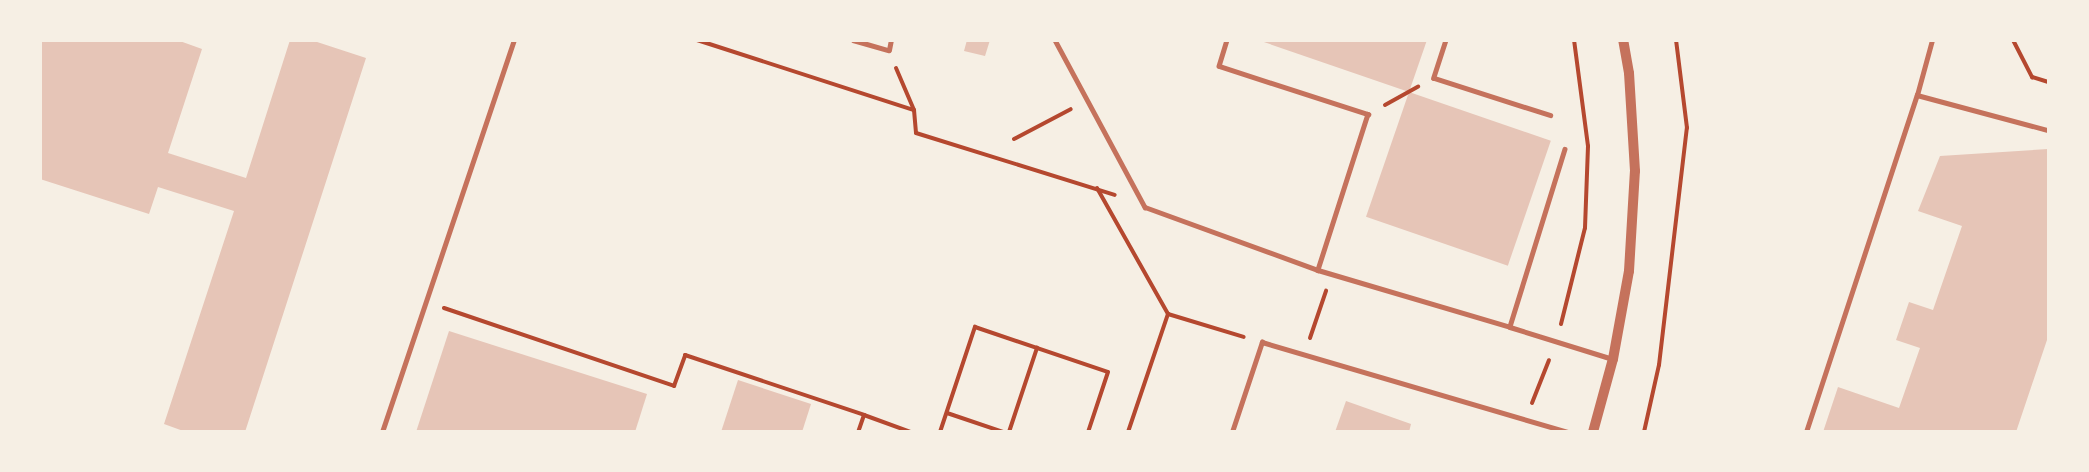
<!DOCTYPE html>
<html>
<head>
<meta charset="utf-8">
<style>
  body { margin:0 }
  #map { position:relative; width:2089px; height:472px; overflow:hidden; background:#f6efe4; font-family:"PT Sans",sans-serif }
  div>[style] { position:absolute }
  .building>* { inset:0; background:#e6c5b7; transform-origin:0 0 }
  .path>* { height:4px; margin:-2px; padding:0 2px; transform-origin:2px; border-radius:2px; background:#b5482f }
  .service>* { height:4.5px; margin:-2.25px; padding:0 2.25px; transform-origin:2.25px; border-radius:2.25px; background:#c5725c }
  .tertiary>* { height:10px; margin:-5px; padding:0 5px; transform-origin:5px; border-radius:5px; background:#c5725c }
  span { translate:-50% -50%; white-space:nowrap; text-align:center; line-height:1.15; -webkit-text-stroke:6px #f6efe4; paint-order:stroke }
  .frame { position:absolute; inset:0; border:42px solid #f6efe4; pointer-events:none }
</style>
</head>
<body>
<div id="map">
  <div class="building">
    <div style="clip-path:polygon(40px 40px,177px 40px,202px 49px,168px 153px,246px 178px,290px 40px,311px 40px,366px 58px,245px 432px,186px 432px,164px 424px,234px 211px,158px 187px,149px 214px,40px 179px)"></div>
    <div style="clip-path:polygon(967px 40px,990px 40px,985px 56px,964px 51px)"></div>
    <div style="clip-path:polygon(1258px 40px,1427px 40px,1409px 92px)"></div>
    <div style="left:1409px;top:92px;width:150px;height:132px;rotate:19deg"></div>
    <div style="clip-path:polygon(2048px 149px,2048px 337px,2016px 432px,1823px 432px,1838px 387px,1899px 408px,1920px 348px,1896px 340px,1909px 302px,1933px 310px,1962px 226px,1918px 211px,1940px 156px)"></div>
    <div style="clip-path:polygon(449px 331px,647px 394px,635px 432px,416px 432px)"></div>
    <div style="clip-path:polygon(738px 380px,811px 404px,802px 432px,721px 432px)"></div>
    <div style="clip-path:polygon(1346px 401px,1411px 424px,1409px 432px,1335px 432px)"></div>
  </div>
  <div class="path">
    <div style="left:697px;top:40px;width:228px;rotate:17.9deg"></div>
    <div style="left:914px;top:110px;width:23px;rotate:85deg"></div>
    <div style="left:916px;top:133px;width:208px;rotate:17.3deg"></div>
    <div style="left:2013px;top:40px;width:42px;rotate:62.8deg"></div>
    <div style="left:2032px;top:77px;width:17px;rotate:17deg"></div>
    <div style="left:896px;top:68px;width:46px;rotate:66.8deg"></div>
    <div style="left:1385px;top:105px;width:38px;rotate:-29deg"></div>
    <div style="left:1014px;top:139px;width:64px;rotate:-27.8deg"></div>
    <div style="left:1097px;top:188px;width:145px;rotate:60.6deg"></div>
    <div style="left:1168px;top:314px;width:79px;rotate:16.8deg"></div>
    <div style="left:444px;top:308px;width:243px;rotate:18.7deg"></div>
    <div style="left:674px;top:386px;width:33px;rotate:-70deg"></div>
    <div style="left:685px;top:355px;width:189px;rotate:18.5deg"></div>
    <div style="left:864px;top:415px;width:18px;rotate:109deg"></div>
    <div style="left:1561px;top:324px;width:99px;rotate:-76deg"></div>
    <div style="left:1585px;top:228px;width:82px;rotate:-87.9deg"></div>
    <div style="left:1588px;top:146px;width:107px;rotate:-97.5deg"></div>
    <div style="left:1310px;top:338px;width:50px;rotate:-71.2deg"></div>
    <div style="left:1532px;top:403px;width:46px;rotate:-68.4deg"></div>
    <div style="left:947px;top:413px;width:59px;rotate:18.7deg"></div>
    <div style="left:864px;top:415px;width:50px;rotate:19.9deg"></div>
    <div style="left:940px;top:432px;width:111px;rotate:-71.6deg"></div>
    <div style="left:975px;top:327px;width:140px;rotate:18.7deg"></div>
    <div style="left:1108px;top:372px;width:63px;rotate:108.4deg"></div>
    <div style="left:1009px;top:432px;width:89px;rotate:-71.6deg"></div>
    <div style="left:1128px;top:432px;width:125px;rotate:-71.3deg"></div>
    <div style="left:1644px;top:432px;width:69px;rotate:-77.4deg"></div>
    <div style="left:1659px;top:365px;width:239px;rotate:-83.3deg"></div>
    <div style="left:1687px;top:128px;width:89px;rotate:-97.1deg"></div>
  </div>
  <div class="service">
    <div style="left:853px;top:40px;width:37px;rotate:16deg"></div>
    <div style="left:889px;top:50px;width:10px;rotate:-79deg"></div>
    <div style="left:1055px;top:40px;width:190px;rotate:61.7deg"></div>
    <div style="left:1145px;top:207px;width:184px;rotate:20deg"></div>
    <div style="left:1318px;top:270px;width:200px;rotate:16.5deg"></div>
    <div style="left:1227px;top:40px;width:27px;rotate:107deg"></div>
    <div style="left:1219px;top:66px;width:157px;rotate:17.9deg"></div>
    <div style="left:1368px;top:114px;width:164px;rotate:107.8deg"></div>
    <div style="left:1446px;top:40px;width:40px;rotate:108deg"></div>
    <div style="left:1434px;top:78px;width:122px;rotate:17.7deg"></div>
    <div style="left:1917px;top:95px;width:57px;rotate:-74.7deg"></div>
    <div style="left:1565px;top:149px;width:186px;rotate:107.2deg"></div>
    <div style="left:1510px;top:327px;width:108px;rotate:17.3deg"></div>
    <div style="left:382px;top:432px;width:414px;rotate:-71.4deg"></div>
    <div style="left:1232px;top:432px;width:95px;rotate:-71.6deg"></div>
    <div style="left:1262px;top:342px;width:319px;rotate:16.4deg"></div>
    <div style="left:1806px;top:432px;width:355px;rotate:-71.8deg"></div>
    <div style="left:1917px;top:95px;width:136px;rotate:15deg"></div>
  </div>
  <div class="tertiary">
    <div style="left:1593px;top:432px;width:76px;rotate:-74.7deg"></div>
    <div style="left:1613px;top:359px;width:89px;rotate:-79.7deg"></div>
    <div style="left:1629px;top:271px;width:100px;rotate:-86.6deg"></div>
    <div style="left:1635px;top:171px;width:98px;rotate:-93.5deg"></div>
    <div style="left:1629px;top:73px;width:34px;rotate:-100deg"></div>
  </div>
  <div class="frame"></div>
</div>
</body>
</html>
